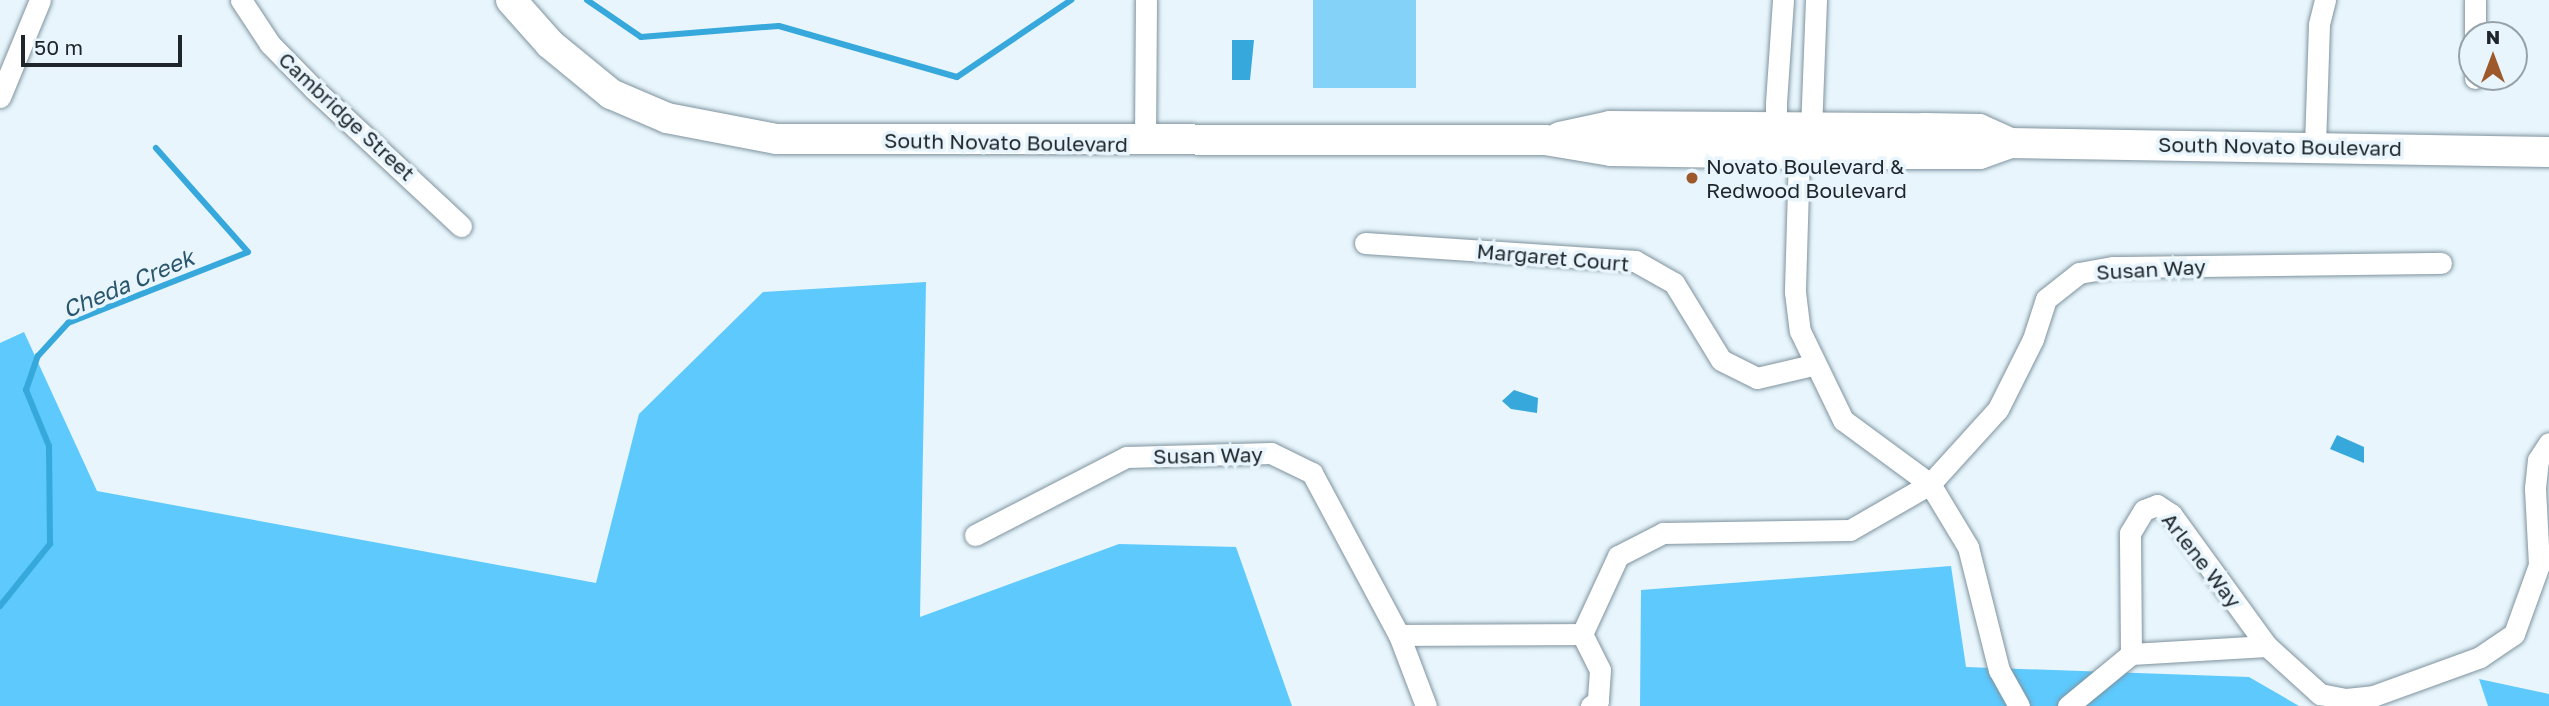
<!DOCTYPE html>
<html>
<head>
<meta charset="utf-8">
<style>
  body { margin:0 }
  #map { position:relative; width:2549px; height:706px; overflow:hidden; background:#e8f5fc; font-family:"Golos Text",sans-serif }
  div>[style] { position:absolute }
  .green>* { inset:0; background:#85d2f9; transform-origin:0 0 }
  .forest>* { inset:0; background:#5dc9fd }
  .water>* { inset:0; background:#36a8db }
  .stream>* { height:6px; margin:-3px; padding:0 3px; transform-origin:3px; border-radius:3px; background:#36a8db }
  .roads { filter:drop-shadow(0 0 2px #7f939e) drop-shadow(0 0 2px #7f939e) }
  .minor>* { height:21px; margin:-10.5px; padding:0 10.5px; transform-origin:10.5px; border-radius:10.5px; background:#fff }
  .secondary>* { height:30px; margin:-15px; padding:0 15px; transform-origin:15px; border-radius:15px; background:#fff }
  .dots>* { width:19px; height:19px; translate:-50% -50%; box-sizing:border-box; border:4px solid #e8f5fc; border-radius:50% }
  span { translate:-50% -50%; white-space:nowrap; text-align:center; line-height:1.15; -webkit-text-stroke:7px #e8f5fc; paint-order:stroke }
  .street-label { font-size:21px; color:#1e262b }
  .poi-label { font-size:21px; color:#1e262b }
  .left { translate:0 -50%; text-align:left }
  .water-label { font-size:23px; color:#29566c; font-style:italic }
  .north { position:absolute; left:2458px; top:21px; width:70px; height:70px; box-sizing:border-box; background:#e8f5fc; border:2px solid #97a2a8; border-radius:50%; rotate:0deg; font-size:19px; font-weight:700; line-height:28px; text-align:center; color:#1e262b }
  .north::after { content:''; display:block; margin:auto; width:24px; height:32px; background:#9d592b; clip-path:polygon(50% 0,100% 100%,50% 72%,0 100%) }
  .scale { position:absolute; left:21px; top:35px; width:161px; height:32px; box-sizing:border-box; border:4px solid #1e262b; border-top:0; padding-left:9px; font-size:21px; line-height:24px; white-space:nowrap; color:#1e262b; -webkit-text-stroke:5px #e8f5fc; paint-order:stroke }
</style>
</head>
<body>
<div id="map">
  <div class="green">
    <div style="left:1313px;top:0;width:103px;height:88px"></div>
  </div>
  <div class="forest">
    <div style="clip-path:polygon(926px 282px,920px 617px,1119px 544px,1236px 547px,1292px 706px,0 706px,0 343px,24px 332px,97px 491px,596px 583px,639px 414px,763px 292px)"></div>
    <div style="clip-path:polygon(1951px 566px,1966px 667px,2249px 677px,2299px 706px,1640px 706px,1641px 590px)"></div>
    <div style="clip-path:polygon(2479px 679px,2549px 694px,2549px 706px,2488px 706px)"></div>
  </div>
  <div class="water">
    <div style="clip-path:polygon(1232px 40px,1254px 40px,1250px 80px,1232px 80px)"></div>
    <div style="clip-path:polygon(1514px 390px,1538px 398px,1537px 413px,1511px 409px,1502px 401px)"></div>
    <div style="clip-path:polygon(2337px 435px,2364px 447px,2364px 463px,2330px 449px)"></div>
  </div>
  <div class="stream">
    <div style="left:587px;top:0;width:65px;rotate:34.4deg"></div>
    <div style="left:641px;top:37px;width:138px;rotate:-4.6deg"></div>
    <div style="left:779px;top:26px;width:185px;rotate:16deg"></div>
    <div style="left:957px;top:77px;width:138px;rotate:-34deg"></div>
    <div style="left:0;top:606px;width:80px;rotate:-51.1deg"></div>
    <div style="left:50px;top:544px;width:98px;rotate:-90.6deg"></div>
    <div style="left:49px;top:446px;width:61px;rotate:-112.3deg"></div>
    <div style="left:26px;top:390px;width:36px;rotate:-71deg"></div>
    <div style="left:38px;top:356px;width:45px;rotate:-47.7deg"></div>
    <div style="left:68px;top:323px;width:193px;rotate:-21.5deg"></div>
    <div style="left:248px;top:252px;width:139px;rotate:-131.5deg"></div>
  </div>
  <div class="roads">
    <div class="minor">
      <div style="left:241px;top:0;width:53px;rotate:56.6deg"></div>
      <div style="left:270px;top:44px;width:63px;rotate:45.6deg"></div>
      <div style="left:314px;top:89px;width:201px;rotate:43deg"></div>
      <div style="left:1783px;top:0;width:104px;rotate:93.9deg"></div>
      <div style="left:1776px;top:104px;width:24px;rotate:90deg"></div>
      <div style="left:1776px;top:128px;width:11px;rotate:45deg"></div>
      <div style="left:1816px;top:0;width:128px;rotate:92.2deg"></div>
      <div style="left:1811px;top:128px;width:29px;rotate:115deg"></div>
      <div style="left:1799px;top:154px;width:138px;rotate:91.7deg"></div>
      <div style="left:1795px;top:292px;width:39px;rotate:83deg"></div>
      <div style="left:1800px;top:331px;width:99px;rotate:64.2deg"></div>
      <div style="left:1843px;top:420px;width:108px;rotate:36.3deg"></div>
      <div style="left:1930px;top:484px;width:74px;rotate:58.9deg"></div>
      <div style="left:1968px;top:547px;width:127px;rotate:75.9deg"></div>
      <div style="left:1999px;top:670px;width:41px;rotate:60.9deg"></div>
      <div style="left:2475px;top:35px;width:35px;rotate:-90deg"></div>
      <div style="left:2475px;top:78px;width:1px;rotate:-90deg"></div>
      <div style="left:0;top:97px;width:105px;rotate:-67.6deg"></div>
      <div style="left:1145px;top:143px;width:143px;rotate:-89.6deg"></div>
      <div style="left:2315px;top:145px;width:121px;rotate:-88.1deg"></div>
      <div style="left:2319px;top:24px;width:25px;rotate:-76deg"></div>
      <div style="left:1365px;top:243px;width:271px;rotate:3.8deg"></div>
      <div style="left:1635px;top:261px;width:45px;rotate:29.4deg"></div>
      <div style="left:1674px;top:283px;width:90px;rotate:58.6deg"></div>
      <div style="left:1721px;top:360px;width:40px;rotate:26.6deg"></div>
      <div style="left:1757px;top:378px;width:57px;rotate:-13.1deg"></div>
      <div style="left:975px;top:535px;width:170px;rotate:-27.3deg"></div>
      <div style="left:1126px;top:457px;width:145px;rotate:-1.6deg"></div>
      <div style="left:1271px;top:453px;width:46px;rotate:26deg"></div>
      <div style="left:1312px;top:473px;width:184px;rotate:61.8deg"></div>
      <div style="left:1399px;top:635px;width:183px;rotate:-0.3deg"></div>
      <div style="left:1582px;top:634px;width:86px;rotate:-65.2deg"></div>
      <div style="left:1618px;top:556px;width:51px;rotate:-27.1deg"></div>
      <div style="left:1663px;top:533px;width:187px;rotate:-0.9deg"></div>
      <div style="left:1850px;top:530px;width:92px;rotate:-29.9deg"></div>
      <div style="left:1930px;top:484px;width:101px;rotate:-47.8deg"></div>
      <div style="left:1998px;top:409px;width:78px;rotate:-63.4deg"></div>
      <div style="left:2033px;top:339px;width:42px;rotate:-72deg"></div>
      <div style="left:2046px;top:299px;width:42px;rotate:-38.2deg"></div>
      <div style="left:2079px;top:273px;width:35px;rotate:-10deg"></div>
      <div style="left:2113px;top:267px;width:328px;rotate:-0.7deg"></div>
      <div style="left:1582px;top:634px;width:40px;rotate:63.4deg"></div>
      <div style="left:1600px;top:670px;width:31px;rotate:94deg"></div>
      <div style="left:1598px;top:701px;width:9px;rotate:144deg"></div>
      <div style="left:1399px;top:635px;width:76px;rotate:69.2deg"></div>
      <div style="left:2131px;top:654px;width:121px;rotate:-90.5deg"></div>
      <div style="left:2130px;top:533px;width:27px;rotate:-59deg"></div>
      <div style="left:2144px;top:510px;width:14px;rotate:-21deg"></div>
      <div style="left:2157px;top:505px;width:17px;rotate:33deg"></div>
      <div style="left:2171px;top:514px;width:163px;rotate:54deg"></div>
      <div style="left:2267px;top:646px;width:72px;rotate:42.2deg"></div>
      <div style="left:2320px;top:694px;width:26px;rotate:11deg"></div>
      <div style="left:2346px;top:699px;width:27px;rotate:-6deg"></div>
      <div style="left:2373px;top:696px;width:114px;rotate:-20deg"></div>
      <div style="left:2480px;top:657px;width:41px;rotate:-34.1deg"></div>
      <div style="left:2514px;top:634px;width:73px;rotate:-70.1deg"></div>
      <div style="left:2539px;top:565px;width:77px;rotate:-93deg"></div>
      <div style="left:2535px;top:488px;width:28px;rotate:-84deg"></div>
      <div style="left:2538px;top:460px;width:20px;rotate:-57deg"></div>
      <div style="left:2068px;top:706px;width:82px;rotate:-39.5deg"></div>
      <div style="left:2131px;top:654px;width:136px;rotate:-3.4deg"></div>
    </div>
    <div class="secondary">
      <div style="left:511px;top:0;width:59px;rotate:48.4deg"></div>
      <div style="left:550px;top:44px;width:79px;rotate:39.3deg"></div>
      <div style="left:611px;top:94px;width:61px;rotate:23.2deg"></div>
      <div style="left:667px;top:118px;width:111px;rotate:10.9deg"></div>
      <div style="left:776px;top:139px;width:769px;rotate:0.07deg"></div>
      <div style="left:1545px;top:140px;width:67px;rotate:9.5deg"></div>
      <div style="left:1611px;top:151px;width:188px;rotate:0.9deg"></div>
      <div style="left:1799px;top:154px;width:181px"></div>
      <div style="left:1980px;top:154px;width:32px;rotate:-20deg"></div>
      <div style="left:2010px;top:143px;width:539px;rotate:0.96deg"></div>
      <div style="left:1560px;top:137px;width:51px;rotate:-12.4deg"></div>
      <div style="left:1610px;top:126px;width:314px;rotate:0.4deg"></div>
      <div style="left:1924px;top:128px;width:55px;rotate:1deg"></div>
      <div style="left:1979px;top:129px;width:34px;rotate:24deg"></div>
    </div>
  </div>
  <div class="dots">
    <div style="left:1692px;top:178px;background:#9d592b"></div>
  </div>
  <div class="street-label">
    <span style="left:347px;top:116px;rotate:43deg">Cambridge Street</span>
    <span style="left:1006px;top:142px;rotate:1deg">South Novato Boulevard</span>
    <span style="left:2280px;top:146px;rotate:1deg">South Novato Boulevard</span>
    <span style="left:1553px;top:257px;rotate:5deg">Margaret Court</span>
    <span style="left:2151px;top:269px;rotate:-3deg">Susan Way</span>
    <span style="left:1208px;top:455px;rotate:-1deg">Susan Way</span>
    <span style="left:2202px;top:560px;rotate:52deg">Arlene Way</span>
  </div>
  <div class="poi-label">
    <span class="left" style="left:1706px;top:178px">Novato Boulevard &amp;<br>Redwood Boulevard</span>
  </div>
  <div class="water-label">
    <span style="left:128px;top:283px;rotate:-23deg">Cheda Creek</span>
  </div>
  <div class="north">N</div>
  <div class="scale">50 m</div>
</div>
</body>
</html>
